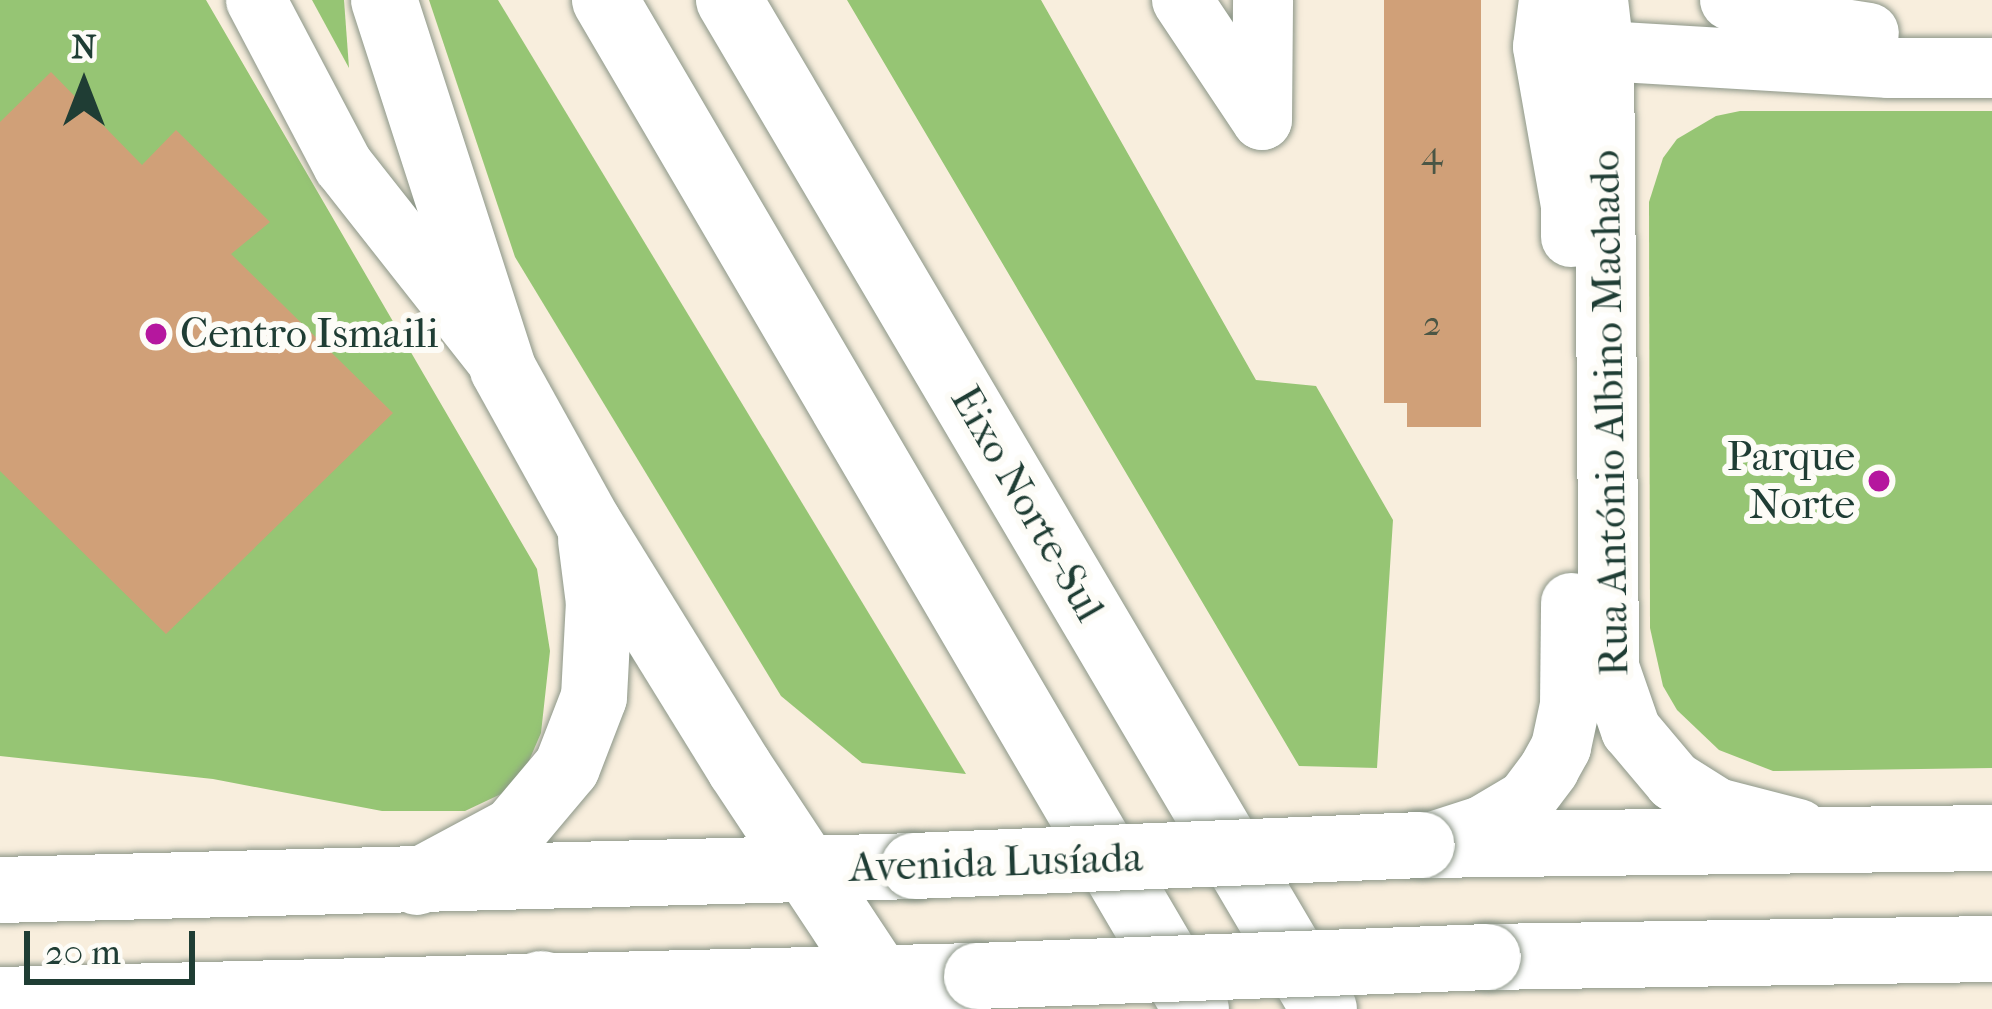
<!DOCTYPE html>
<html>
<head>
<meta charset="utf-8">
<style>
  body { margin:0 }
  #map { position:relative; width:1992px; height:1009px; overflow:hidden; background:#f8eedd; font-family:"IM FELL French Canon",serif }
  div>[style] { position:absolute }
  .green>* { inset:0; background:#96c574 }
  .building>* { inset:0; background:#d0a078 }
  .roads { filter:drop-shadow(0 0 3px #8c9688) drop-shadow(0 0 3px #8c9688) }
  .street>* { height:60px; margin:-30px; padding:0 30px; transform-origin:30px; border-radius:30px; background:#fff }
  .primary>* { height:66px; margin:-33px; padding:0 33px; transform-origin:33px; border-radius:33px; background:#fff }
  .highway>* { height:66px; margin:-33px; padding:0 33px; transform-origin:33px; border-radius:33px; background:#fff }
  .bridges { filter:drop-shadow(0 0 3px #8c9688) drop-shadow(0 0 3px #8c9688) }
  .primary-bridge>* { height:66px; margin:-33px; padding:0 33px; transform-origin:33px; border-radius:33px; background:#fff }
  .dots>* { width:33px; height:33px; translate:-50% -50%; box-sizing:border-box; border:6px solid #fdfcf7; border-radius:50% }
  span { translate:-50% -50%; white-space:nowrap; text-align:center; line-height:1.15; -webkit-text-stroke:12px #fdfcf7; paint-order:stroke }
  .number-label { font-size:36px; color:#4b5645 }
  .number-label span { -webkit-text-stroke-width:0 }
  .poi-label { font-size:42px; color:#1f3d34 }
  .left { translate:0 -50%; text-align:left }
  .right { translate:-100% -50%; text-align:right }
  .street-label { font-size:42px; color:#1f3d34 }
  .north { position:absolute; left:24px; top:24px; width:120px; height:120px; -webkit-text-stroke:9px #fdfcf7; paint-order:stroke; rotate:0deg; font-size:33px; font-weight:700; line-height:48px; text-align:center; color:#1f3d34 }
  .north::after { content:''; display:block; margin:auto; width:42px; height:54px; background:#1f3d34; clip-path:polygon(50% 0,100% 100%,50% 72%,0 100%) }
  .scale { position:absolute; left:24px; top:931px; width:171px; height:54px; box-sizing:border-box; border:6px solid #1f3d34; border-top:0; padding-left:15px; font-size:36px; line-height:42px; white-space:nowrap; color:#1f3d34; -webkit-text-stroke:9px #fdfcf7; paint-order:stroke }
</style>
</head>
<body>
<div id="map">
  <div class="green">
    <div style="clip-path:polygon(0 0,206px 0,537px 569px,550px 651px,541px 733px,518px 786px,465px 811px,382px 811px,213px 779px,0 756px)"></div>
    <div style="clip-path:polygon(312px 0,344px 0,349px 68px)"></div>
    <div style="clip-path:polygon(429px 0,498px 0,966px 774px,862px 763px,781px 696px,515px 257px)"></div>
    <div style="clip-path:polygon(847px 0,1041px 0,1256px 380px,1316px 386px,1393px 520px,1377px 768px,1299px 766px)"></div>
    <div style="clip-path:polygon(1740px 111px,1992px 111px,1992px 768px,1773px 771px,1719px 750px,1677px 710px,1663px 686px,1650px 628px,1649px 202px,1663px 158px,1677px 139px,1716px 116px)"></div>
  </div>
  <div class="building">
    <div style="clip-path:polygon(1384px 0,1481px 0,1481px 427px,1407px 427px,1407px 403px,1384px 403px)"></div>
    <div style="clip-path:polygon(51px 72px,142px 165px,176px 130px,270px 222px,231px 254px,393px 413px,166px 634px,0 471px,0 122px)"></div>
  </div>
  <div class="roads">
    <div class="street">
      <div style="left:256px;top:0;width:187px;rotate:62.2deg"></div>
      <div style="left:343px;top:165px;width:246px;rotate:51.8deg"></div>
      <div style="left:1182px;top:0;width:144px;rotate:56.3deg"></div>
      <div style="left:1262px;top:120px;width:120px;rotate:-89.5deg"></div>
      <div style="left:1549px;top:0;width:47px;rotate:97.3deg"></div>
      <div style="left:1543px;top:47px;width:160px;rotate:80deg"></div>
      <div style="left:1571px;top:205px;width:32px;rotate:90deg"></div>
      <div style="left:1598px;top:0;width:51px;rotate:83.3deg"></div>
      <div style="left:1604px;top:51px;width:616px;rotate:89.53deg"></div>
      <div style="left:1609px;top:667px;width:67px;rotate:70.8deg"></div>
      <div style="left:1631px;top:730px;width:67px;rotate:49.9deg"></div>
      <div style="left:1674px;top:781px;width:51px;rotate:32.1deg"></div>
      <div style="left:1717px;top:808px;width:84px;rotate:14.5deg"></div>
      <div style="left:1730px;top:0;width:39px;rotate:26deg"></div>
      <div style="left:1765px;top:17px;width:105px;rotate:8.7deg"></div>
      <div style="left:1577px;top:27px;width:36px;rotate:42deg"></div>
      <div style="left:1604px;top:51px;width:286px;rotate:3.4deg"></div>
      <div style="left:1889px;top:68px;width:103px"></div>
      <div style="left:1432px;top:842px;width:52px;rotate:-17.7deg"></div>
      <div style="left:1482px;top:826px;width:51px;rotate:-30.6deg"></div>
      <div style="left:1526px;top:800px;width:39px;rotate:-53deg"></div>
      <div style="left:1549px;top:769px;width:25px;rotate:-61deg"></div>
      <div style="left:1561px;top:747px;width:43px;rotate:-77.9deg"></div>
      <div style="left:1570px;top:705px;width:102px;rotate:-89.4deg"></div>
    </div>
    <div class="primary">
      <div style="left:1422px;top:845px;width:570px;rotate:-0.7deg"></div>
      <div style="left:0;top:890px;width:914px;rotate:-1.5deg"></div>
      <div style="left:1488px;top:957px;width:504px;rotate:-0.91deg"></div>
      <div style="left:0;top:1000px;width:977px;rotate:-1.41deg"></div>
    </div>
    <div class="highway">
      <div style="left:384px;top:0;width:388px;rotate:72.1deg"></div>
      <div style="left:503px;top:369px;width:177px;rotate:61deg"></div>
      <div style="left:589px;top:524px;width:286px;rotate:58.3deg"></div>
      <div style="left:739px;top:767px;width:290px;rotate:56.5deg"></div>
      <div style="left:605px;top:0;width:1169px;rotate:59.64deg"></div>
      <div style="left:729px;top:0;width:1171px;rotate:59.47deg"></div>
      <div style="left:417px;top:882px;width:110px;rotate:-28.2deg"></div>
      <div style="left:514px;top:830px;width:82px;rotate:-49.9deg"></div>
      <div style="left:567px;top:767px;width:75px;rotate:-68.9deg"></div>
      <div style="left:594px;top:697px;width:94px;rotate:-87deg"></div>
      <div style="left:599px;top:603px;width:64px;rotate:-97.2deg"></div>
      <div style="left:541px;top:984px;width:114px;rotate:12.7deg"></div>
    </div>
  </div>
  <div class="bridges">
    <div class="primary-bridge">
      <div style="left:914px;top:866px;width:508px;rotate:-2.37deg"></div>
      <div style="left:977px;top:976px;width:511px;rotate:-2.13deg"></div>
    </div>
  </div>
  <div class="dots">
    <div style="left:156px;top:334px;background:#b5179e"></div>
    <div style="left:1879px;top:481px;background:#b5179e"></div>
  </div>
  <div class="number-label">
    <span style="left:1432px;top:154px">4</span>
    <span style="left:1432px;top:324px">2</span>
  </div>
  <div class="poi-label">
    <span class="left" style="left:180px;top:334px">Centro Ismaili</span>
    <span class="right" style="left:1855px;top:481px">Parque<br>Norte</span>
  </div>
  <div class="street-label">
    <span style="left:1610px;top:413px;rotate:-91deg">Rua António Albino Machado</span>
    <span style="left:1027px;top:504px;rotate:60deg">Eixo Norte-Sul</span>
    <span style="left:996px;top:863px;rotate:-2deg">Avenida Lusíada</span>
  </div>
  <div class="north">N</div>
  <div class="scale">20 m</div>
</div>
</body>
</html>
